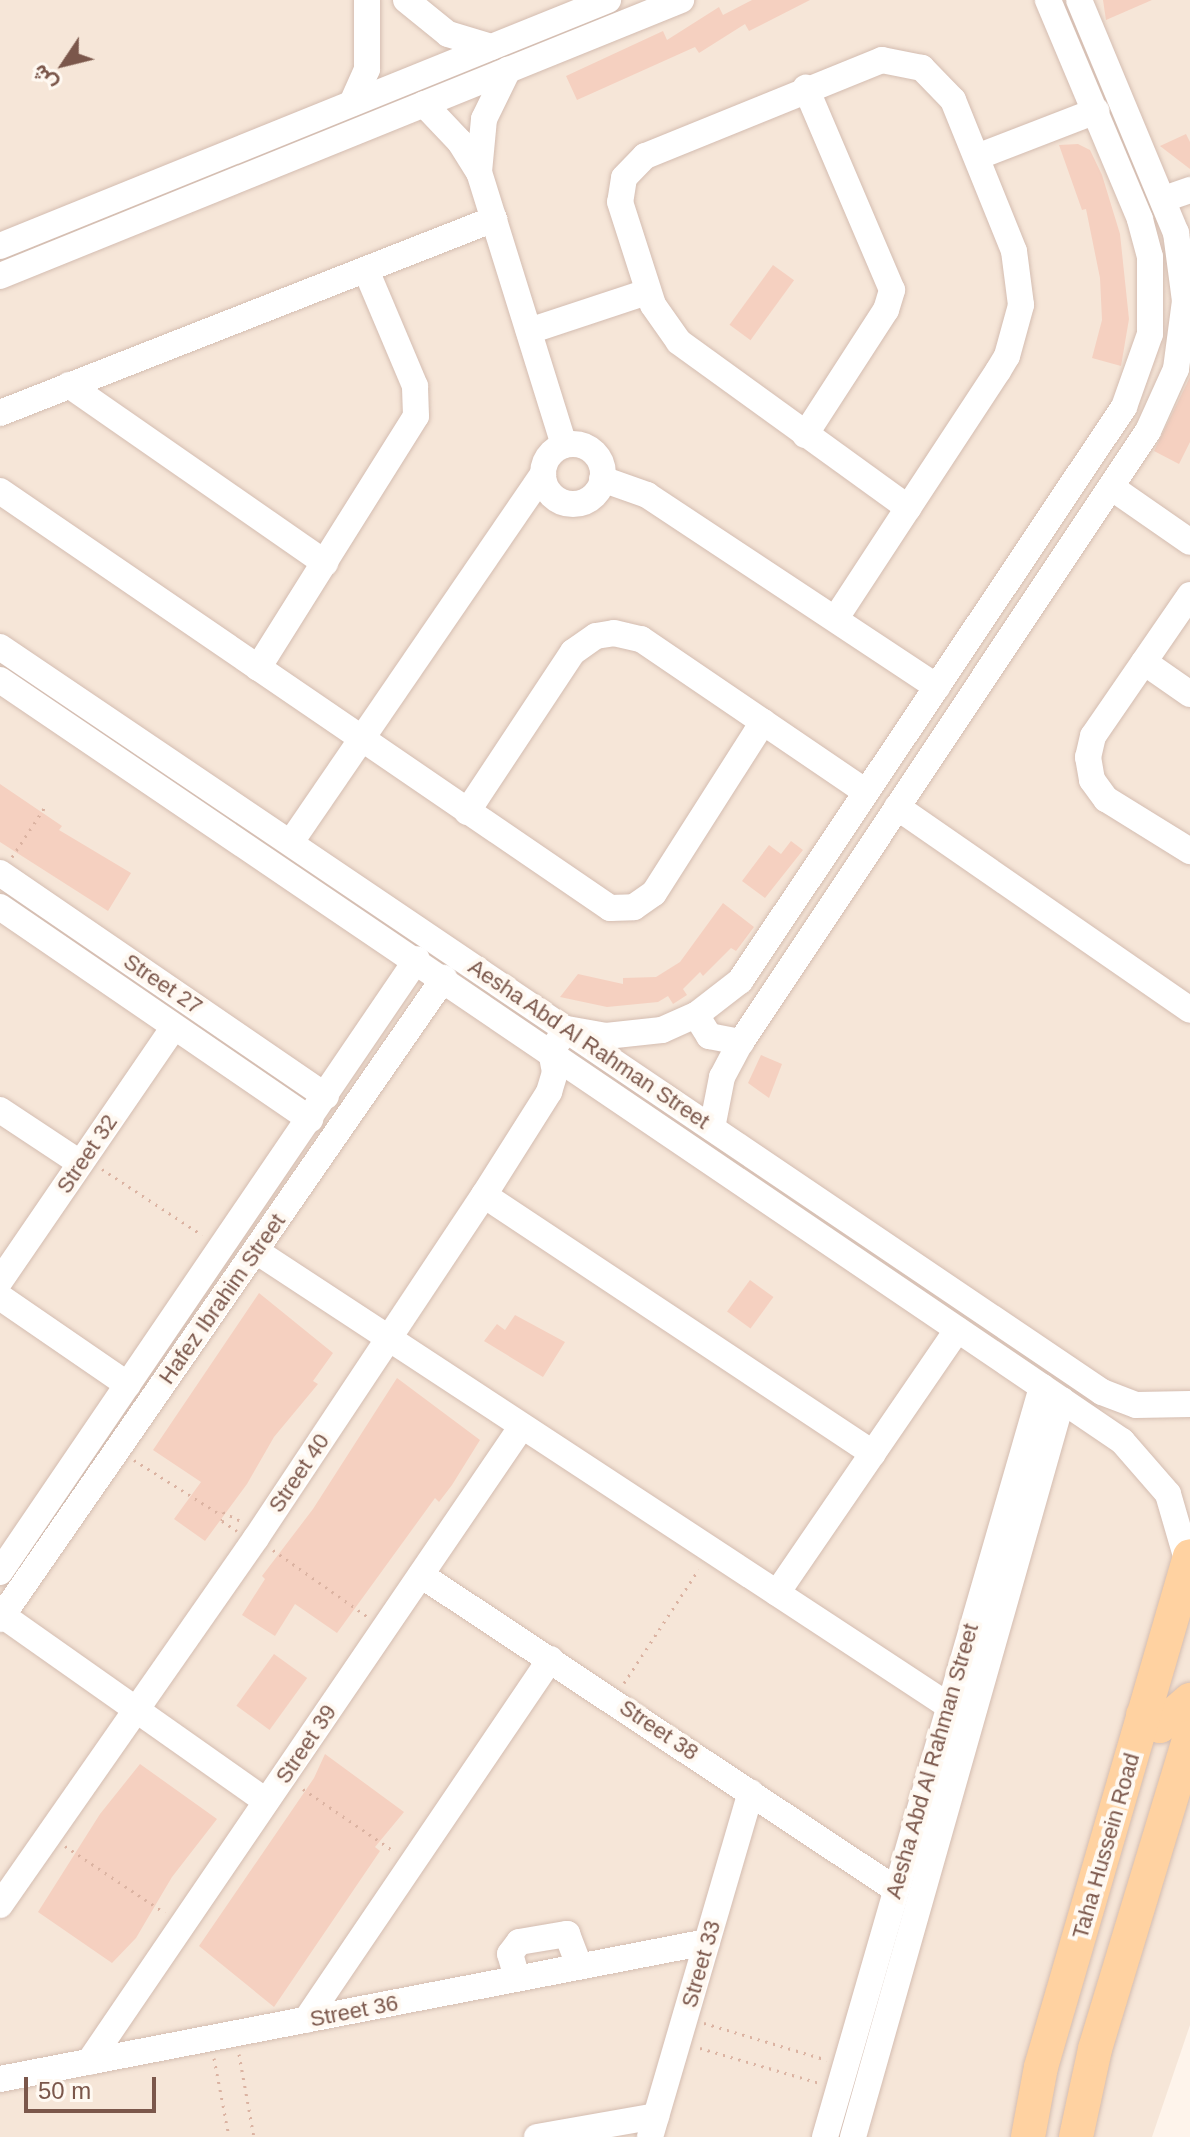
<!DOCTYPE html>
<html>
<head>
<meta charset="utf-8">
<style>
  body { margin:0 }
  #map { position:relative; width:1190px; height:2137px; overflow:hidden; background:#fef4eb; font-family:Helvetica,Vazirmatn,sans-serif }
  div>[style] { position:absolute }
  .residential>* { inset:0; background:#f6e6d8 }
  .building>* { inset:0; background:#f5d0c0; transform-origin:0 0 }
  .path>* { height:3px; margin-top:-1.5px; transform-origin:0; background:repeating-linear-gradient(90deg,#dbb3a2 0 2px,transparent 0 8px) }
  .roads { filter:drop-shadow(0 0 2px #d4bdb1) drop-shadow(0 0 2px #d4bdb1) }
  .minor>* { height:26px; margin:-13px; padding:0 13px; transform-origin:13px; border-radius:13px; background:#fff }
  .minor>.ring { margin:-13px; padding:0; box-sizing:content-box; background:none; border:26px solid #fff; border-radius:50% }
  .major>* { height:34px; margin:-17px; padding:0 17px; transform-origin:17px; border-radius:17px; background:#ffd2a1 }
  span { translate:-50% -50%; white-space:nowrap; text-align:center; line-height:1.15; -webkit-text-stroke:8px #fff9f2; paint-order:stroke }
  .street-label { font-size:22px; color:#7b574b }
  .north { position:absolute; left:24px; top:24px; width:80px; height:80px; -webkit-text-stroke:6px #fff9f2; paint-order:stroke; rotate:235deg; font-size:22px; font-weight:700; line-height:32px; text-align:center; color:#7b574b }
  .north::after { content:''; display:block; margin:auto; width:28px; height:36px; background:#7b574b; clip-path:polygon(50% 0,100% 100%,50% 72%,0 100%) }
  .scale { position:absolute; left:24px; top:2077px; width:132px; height:36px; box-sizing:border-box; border:4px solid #7b574b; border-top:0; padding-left:10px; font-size:24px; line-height:28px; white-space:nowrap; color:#7b574b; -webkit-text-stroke:6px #fff9f2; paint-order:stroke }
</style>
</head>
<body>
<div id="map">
  <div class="residential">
    <div style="clip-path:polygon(0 0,1190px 0,1190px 2025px,1152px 2137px,0 2137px)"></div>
  </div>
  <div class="building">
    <div style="clip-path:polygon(752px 0,810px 0,749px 31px,745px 24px,699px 53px,695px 47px,577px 100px,566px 76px,663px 31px,667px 40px,719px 7px,723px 15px)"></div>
    <div style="clip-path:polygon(1103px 0,1152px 0,1106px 20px)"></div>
    <div style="clip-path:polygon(1186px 134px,1190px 142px,1190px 169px,1160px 146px)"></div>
    <div style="clip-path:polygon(1078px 144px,1090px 150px,1102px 175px,1120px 234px,1129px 319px,1121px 366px,1092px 358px,1102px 320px,1100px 278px,1086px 209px,1082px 210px,1059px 145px)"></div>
    <div style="left:773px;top:265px;width:26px;height:74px;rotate:36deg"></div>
    <div style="clip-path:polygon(1190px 377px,1190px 442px,1179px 464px,1154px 451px)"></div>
    <div style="clip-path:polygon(0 784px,62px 826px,59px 830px,131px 873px,108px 911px,0 842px)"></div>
    <div style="clip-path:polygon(791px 841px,803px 850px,765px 898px,742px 881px,769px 845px,781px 854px)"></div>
    <div style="clip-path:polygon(723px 903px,754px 927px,736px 951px,731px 948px,703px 976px,700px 972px,683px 989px,687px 995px,673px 1004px,668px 996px,658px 1002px,607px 1007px,560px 997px,578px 974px,623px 984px,623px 978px,656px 977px,680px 962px)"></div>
    <div style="clip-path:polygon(761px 1055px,782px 1064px,769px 1098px,748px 1083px)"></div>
    <div style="left:750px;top:1280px;width:29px;height:39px;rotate:36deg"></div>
    <div style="clip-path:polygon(259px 1293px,333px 1353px,313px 1381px,318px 1384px,274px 1437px,247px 1484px,205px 1541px,174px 1519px,201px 1482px,153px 1450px)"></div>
    <div style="clip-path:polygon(515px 1315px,565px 1342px,543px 1377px,484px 1341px,497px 1324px,505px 1330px)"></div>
    <div style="clip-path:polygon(397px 1378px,480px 1440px,452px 1485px,439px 1502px,435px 1498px,337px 1633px,295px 1604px,275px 1636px,242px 1615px,265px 1579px,262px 1576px,313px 1509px)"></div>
    <div style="left:274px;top:1654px;width:41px;height:64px;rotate:36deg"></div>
    <div style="clip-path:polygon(325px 1754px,404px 1812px,375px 1847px,380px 1851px,274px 2007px,199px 1946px,314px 1778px)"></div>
    <div style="clip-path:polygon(140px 1764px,217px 1819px,172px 1877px,136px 1938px,112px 1963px,38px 1912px,100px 1814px)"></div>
  </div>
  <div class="path">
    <div style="left:12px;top:857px;width:60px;rotate:-56.6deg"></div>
    <div style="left:102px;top:1169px;width:120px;rotate:33.4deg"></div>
    <div style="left:134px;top:1460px;width:103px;rotate:32.3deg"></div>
    <div style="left:237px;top:1531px;width:18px;rotate:-146deg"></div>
    <div style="left:222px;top:1521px;width:9px;rotate:-84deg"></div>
    <div style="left:223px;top:1512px;width:22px;rotate:27deg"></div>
    <div style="left:273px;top:1550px;width:116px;rotate:35.2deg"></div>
    <div style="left:624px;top:1683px;width:136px;rotate:-56.7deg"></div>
    <div style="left:303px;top:1789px;width:112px;rotate:34.4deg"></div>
    <div style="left:65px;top:1846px;width:120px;rotate:33.8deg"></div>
    <div style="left:704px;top:2023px;width:128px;rotate:16.7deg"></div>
    <div style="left:700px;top:2048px;width:125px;rotate:16.3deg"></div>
    <div style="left:239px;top:2054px;width:84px;rotate:79.8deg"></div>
    <div style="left:214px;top:2058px;width:80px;rotate:79.2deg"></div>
  </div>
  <div class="roads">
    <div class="minor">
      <div style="left:406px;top:0;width:54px;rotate:39deg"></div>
      <div style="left:448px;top:34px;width:45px;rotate:16.8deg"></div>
      <div style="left:352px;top:103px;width:37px;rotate:-66deg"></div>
      <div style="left:367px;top:69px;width:69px;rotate:-90deg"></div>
      <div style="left:424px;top:104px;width:52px;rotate:46.5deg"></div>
      <div style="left:460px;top:142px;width:36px;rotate:58deg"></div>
      <div style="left:479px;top:172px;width:286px;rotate:72.7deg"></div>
      <div style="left:977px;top:157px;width:128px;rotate:-21.1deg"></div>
      <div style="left:479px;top:172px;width:53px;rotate:-84.6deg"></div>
      <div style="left:484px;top:119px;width:55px;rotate:-63.9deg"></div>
      <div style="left:1164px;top:199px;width:28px;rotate:-19deg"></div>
      <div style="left:0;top:246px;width:656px;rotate:-22.03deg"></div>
      <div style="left:0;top:276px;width:735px;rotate:-22.06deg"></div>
      <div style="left:529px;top:331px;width:124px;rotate:-18.3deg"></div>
      <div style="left:69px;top:385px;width:312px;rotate:34.8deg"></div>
      <div style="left:0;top:413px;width:531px;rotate:-21.44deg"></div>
      <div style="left:805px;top:435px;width:149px;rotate:-57.1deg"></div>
      <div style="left:886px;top:310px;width:21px;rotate:-73deg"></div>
      <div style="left:892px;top:290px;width:220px;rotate:-113.1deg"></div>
      <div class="ring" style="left:543px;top:444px;width:34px;height:34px"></div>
      <div style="left:602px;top:479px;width:48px;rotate:19.6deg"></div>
      <div style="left:647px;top:495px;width:348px;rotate:33.5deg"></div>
      <div style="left:1111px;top:487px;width:96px;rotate:34.8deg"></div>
      <div style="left:0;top:491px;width:739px;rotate:34.36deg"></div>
      <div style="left:610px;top:908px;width:24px;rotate:-2deg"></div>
      <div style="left:634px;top:907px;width:24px;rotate:-35deg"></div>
      <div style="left:654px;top:893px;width:203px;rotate:-57.5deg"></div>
      <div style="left:1190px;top:595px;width:171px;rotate:124.5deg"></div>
      <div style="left:1093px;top:736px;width:22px;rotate:103deg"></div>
      <div style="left:1088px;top:757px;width:23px;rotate:80deg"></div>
      <div style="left:1092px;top:780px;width:24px;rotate:54deg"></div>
      <div style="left:1106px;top:799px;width:99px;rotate:31.8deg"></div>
      <div style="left:836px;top:618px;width:131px;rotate:-56.8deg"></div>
      <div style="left:908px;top:508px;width:164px;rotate:-56.7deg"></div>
      <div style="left:998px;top:371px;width:17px;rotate:-59deg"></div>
      <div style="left:1007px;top:356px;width:53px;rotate:-74.6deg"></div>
      <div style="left:1021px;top:305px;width:54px;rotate:-97.4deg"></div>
      <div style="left:1014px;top:251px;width:163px;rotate:-112deg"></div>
      <div style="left:953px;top:100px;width:45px;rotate:-134.1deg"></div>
      <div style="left:922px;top:68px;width:41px;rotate:-168.7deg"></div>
      <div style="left:882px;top:60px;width:256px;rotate:157.9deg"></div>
      <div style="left:645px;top:156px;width:30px;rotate:134deg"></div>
      <div style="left:624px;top:178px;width:24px;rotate:99deg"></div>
      <div style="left:620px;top:202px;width:108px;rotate:72.2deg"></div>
      <div style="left:653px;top:305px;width:45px;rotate:54.9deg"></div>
      <div style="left:679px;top:342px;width:283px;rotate:35.9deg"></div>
      <div style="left:0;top:647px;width:1330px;rotate:34.06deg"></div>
      <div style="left:1102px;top:1392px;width:36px;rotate:21deg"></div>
      <div style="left:1136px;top:1405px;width:54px;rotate:-1.1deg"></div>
      <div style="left:1144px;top:662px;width:56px;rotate:34.8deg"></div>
      <div style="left:258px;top:668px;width:297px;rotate:-57.9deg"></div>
      <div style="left:416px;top:416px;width:30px;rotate:-92deg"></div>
      <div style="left:415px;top:386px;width:126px;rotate:-112.9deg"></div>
      <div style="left:0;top:680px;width:1356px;rotate:34.15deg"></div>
      <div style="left:1122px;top:1441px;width:70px;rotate:49deg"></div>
      <div style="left:1168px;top:1494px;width:72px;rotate:73.8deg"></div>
      <div style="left:897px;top:807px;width:356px;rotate:34.7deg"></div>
      <div style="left:467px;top:812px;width:192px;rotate:-56.5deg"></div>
      <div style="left:573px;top:652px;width:28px;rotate:-35deg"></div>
      <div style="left:596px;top:636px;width:18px;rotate:-9deg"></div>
      <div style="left:614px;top:633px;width:28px;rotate:13deg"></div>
      <div style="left:641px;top:639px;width:272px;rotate:34.2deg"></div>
      <div style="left:291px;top:842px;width:446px;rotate:-55.6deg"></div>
      <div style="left:0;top:873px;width:395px;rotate:34.4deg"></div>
      <div style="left:0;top:907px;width:376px;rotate:34.4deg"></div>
      <div style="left:696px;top:1015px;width:25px;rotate:58deg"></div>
      <div style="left:709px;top:1036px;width:33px;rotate:11deg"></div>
      <div style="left:0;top:1110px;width:96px;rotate:33.5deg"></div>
      <div style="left:712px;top:1128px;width:52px;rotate:-78.9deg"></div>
      <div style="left:722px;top:1077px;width:40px;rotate:-62deg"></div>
      <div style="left:741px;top:1042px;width:734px;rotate:-56.33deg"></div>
      <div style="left:1148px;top:431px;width:68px;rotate:-65.7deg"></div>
      <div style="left:1176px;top:369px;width:69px;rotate:-82.5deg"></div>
      <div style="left:1185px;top:301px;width:69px;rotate:-97.5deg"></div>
      <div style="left:1176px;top:233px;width:252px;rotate:-112.6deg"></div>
      <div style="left:484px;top:1195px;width:467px;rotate:33.6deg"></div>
      <div style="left:256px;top:1251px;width:829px;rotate:33.29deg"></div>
      <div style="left:0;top:1281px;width:308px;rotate:-55.6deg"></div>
      <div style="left:0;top:1297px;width:155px;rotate:34.5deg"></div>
      <div style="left:0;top:1572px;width:741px;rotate:-55.77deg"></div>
      <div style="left:421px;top:1575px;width:569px;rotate:33.52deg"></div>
      <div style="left:777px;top:1593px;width:319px;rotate:-55.6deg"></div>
      <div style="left:2px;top:1615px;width:323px;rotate:35.2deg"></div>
      <div style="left:0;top:1619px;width:780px;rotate:-55.29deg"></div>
      <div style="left:0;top:1905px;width:447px;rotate:-55.1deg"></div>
      <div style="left:256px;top:1538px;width:412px;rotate:-56.4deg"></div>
      <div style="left:484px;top:1195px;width:122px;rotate:-57.7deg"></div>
      <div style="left:549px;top:1092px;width:21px;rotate:-73deg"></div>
      <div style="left:555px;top:1072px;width:21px;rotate:-101deg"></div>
      <div style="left:551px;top:1051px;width:27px;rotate:-54deg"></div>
      <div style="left:567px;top:1029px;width:40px;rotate:10deg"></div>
      <div style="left:606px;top:1036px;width:56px;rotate:-6.1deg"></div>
      <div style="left:662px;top:1030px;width:37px;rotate:-24deg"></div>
      <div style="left:696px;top:1015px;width:56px;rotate:-37.7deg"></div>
      <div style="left:740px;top:981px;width:691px;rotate:-56.22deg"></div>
      <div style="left:1124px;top:407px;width:77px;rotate:-70.4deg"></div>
      <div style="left:1150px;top:334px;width:77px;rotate:-90deg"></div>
      <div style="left:1150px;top:257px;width:39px;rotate:-105deg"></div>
      <div style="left:1140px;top:219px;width:238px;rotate:-112.8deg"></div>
      <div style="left:517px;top:1978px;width:25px;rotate:-106deg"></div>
      <div style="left:510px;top:1954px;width:15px;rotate:-53deg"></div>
      <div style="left:519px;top:1942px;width:49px;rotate:-9.5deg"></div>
      <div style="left:567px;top:1934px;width:34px;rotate:69deg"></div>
      <div style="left:306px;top:2020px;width:436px;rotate:-55.9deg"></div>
      <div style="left:89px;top:2062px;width:769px;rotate:-55.75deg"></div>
      <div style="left:0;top:2079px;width:720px;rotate:-10.97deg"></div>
      <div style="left:537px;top:2137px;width:121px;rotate:-10deg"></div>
      <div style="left:650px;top:2137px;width:359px;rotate:-73.7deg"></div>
      <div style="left:825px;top:2137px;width:781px;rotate:-73.86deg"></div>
      <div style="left:853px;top:2137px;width:766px;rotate:-74.17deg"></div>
    </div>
    <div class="major">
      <div style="left:1143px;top:1715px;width:20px;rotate:33deg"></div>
      <div style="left:1160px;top:1726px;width:40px;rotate:-41deg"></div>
      <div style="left:1028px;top:2137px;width:71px;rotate:-79.5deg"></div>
      <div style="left:1041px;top:2067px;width:532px;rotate:-73.74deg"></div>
      <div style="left:1076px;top:2137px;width:90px;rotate:-77.8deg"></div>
      <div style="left:1095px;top:2049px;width:326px;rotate:-73.1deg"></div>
    </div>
  </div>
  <div class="street-label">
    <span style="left:163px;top:984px;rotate:34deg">Street 27</span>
    <span style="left:589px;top:1044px;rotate:34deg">Aesha Abd Al Rahman Street</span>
    <span style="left:87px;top:1154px;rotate:-56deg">Street 32</span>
    <span style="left:222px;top:1299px;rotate:-55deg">Hafez Ibrahim Street</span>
    <span style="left:299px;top:1473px;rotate:-56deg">Street 40</span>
    <span style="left:659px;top:1730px;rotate:34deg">Street 38</span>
    <span style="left:306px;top:1744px;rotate:-56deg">Street 39</span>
    <span style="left:932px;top:1761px;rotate:-74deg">Aesha Abd Al Rahman Street</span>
    <span style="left:1106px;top:1846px;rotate:-74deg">Taha Hussein Road</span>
    <span style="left:701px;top:1964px;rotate:-74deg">Street 33</span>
    <span style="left:354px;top:2011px;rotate:-11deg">Street 36</span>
  </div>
  <div class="north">ش</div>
  <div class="scale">50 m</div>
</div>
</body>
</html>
